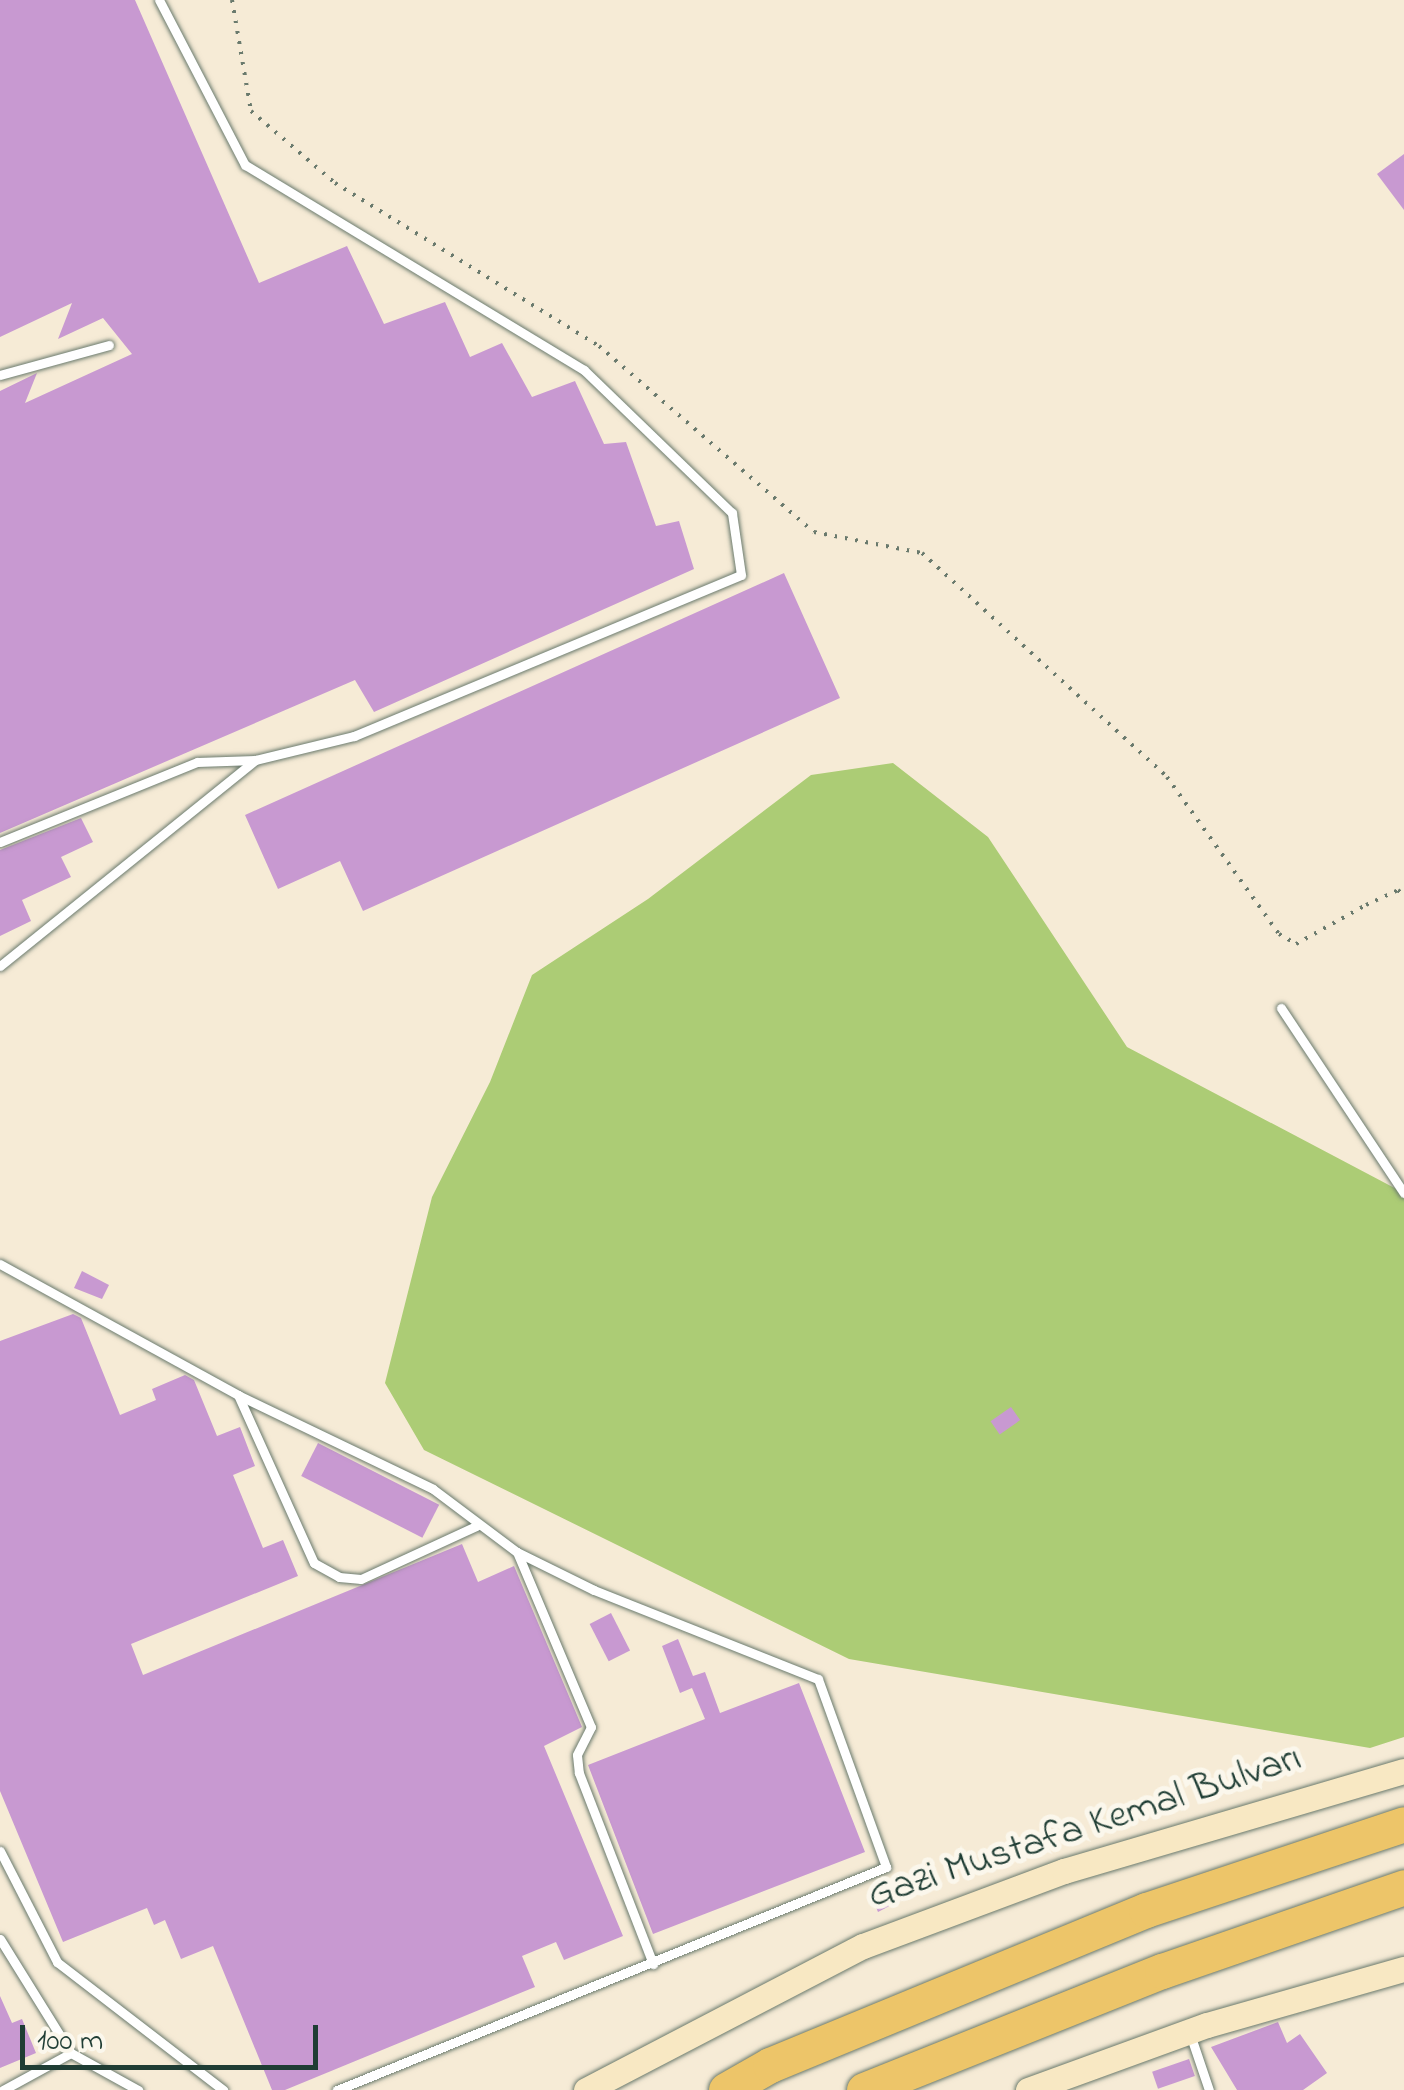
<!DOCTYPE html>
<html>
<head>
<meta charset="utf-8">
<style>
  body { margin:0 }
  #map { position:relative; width:1404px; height:2090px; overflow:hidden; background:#f6ebd6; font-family:"Indie Flower",sans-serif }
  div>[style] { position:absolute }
  .green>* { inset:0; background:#accc75 }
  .building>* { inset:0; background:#c899d1; transform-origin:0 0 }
  .path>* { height:4px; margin-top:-2px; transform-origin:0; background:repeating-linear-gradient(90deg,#6a7a6d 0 2.5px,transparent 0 10.5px) }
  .roads { filter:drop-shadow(0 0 2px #6a7a6d) drop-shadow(0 0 2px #6a7a6d) }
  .lane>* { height:9px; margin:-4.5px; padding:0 4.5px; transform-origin:4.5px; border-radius:4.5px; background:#fff }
  .secondary>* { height:25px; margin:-12.5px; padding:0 12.5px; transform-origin:12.5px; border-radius:12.5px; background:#f8e8c3 }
  .highway>* { height:35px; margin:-17.5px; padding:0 17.5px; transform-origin:17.5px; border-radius:17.5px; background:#edc569 }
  span { translate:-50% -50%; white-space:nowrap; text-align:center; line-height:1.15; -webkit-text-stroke:10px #fbf7ec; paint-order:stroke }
  .street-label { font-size:40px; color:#1f3d34 }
  .scale { position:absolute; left:20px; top:2025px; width:298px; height:45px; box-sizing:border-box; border:5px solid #1f3d34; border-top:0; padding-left:12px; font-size:30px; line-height:35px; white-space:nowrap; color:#1f3d34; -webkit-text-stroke:8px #fbf7ec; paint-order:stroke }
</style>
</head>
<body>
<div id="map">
  <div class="green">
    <div style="clip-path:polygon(893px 763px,988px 837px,1127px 1047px,1404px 1193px,1404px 1737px,1370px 1748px,849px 1659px,424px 1450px,385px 1383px,432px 1197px,490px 1082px,532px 975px,648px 899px,811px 775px)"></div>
  </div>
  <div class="building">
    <div style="clip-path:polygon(0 0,135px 0,259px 283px,347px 246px,384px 324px,445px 302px,470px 357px,502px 343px,532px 397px,575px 381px,604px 444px,626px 442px,656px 526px,679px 521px,694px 569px,374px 712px,355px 680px,0 833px,0 391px,37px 373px,25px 403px,132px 354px,103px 318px,58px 339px,72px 303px,0 337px)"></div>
    <div style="clip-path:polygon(1404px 154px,1404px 210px,1377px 174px)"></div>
    <div style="clip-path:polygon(784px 573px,840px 698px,363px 911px,340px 861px,278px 889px,245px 815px)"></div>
    <div style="clip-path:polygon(81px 818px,93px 842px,61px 857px,71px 877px,22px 900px,31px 921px,0 936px,0 850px)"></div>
    <div style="clip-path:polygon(82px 1271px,109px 1285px,102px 1299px,74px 1288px)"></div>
    <div style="clip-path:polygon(73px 1314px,81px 1318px,120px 1415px,156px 1400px,152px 1389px,185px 1375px,194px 1380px,217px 1436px,240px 1427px,255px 1466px,233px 1475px,263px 1548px,283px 1540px,298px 1576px,131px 1644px,143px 1675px,462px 1544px,478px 1582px,514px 1566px,582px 1727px,544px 1746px,623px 1936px,564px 1960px,556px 1942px,522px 1956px,535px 1987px,285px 2090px,272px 2090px,213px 1946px,181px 1959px,165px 1920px,154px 1925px,147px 1908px,63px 1942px,0 1791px,0 1341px)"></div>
    <div style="left:1011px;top:1407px;width:16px;height:25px;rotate:55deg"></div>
    <div style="left:318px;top:1443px;width:136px;height:37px;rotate:27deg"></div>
    <div style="left:611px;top:1613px;width:42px;height:24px;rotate:63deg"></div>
    <div style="clip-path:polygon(678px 1639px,693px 1676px,705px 1672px,720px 1713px,799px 1683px,865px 1852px,653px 1934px,588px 1765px,705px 1719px,692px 1688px,680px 1693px,662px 1646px)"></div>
    <div style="clip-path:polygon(916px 1871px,922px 1889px,878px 1912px,869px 1890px)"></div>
    <div style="clip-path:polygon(0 1996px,12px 2023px,22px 2019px,36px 2053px,0 2068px)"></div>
    <div style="clip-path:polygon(1278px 2022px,1287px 2043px,1300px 2034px,1327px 2073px,1303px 2090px,1237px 2090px,1211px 2047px)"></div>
    <div style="left:1189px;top:2059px;width:18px;height:39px;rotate:71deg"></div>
  </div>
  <div class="path">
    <div style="left:232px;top:0;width:113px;rotate:80.3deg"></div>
    <div style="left:251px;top:111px;width:111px;rotate:40.6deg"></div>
    <div style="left:335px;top:183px;width:310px;rotate:31.7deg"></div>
    <div style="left:599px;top:346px;width:284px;rotate:40.9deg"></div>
    <div style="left:814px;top:532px;width:110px;rotate:11deg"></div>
    <div style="left:922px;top:553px;width:332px;rotate:42.4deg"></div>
    <div style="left:1167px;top:777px;width:193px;rotate:54.5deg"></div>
    <div style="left:1279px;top:934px;width:20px;rotate:30deg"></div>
    <div style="left:1296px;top:944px;width:80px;rotate:-29.1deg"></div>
    <div style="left:1366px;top:905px;width:35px;rotate:-25deg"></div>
    <div style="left:1398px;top:890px;width:8px;rotate:45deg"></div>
  </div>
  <div class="roads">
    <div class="lane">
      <div style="left:0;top:375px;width:113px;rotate:-15.4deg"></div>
      <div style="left:0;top:842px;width:213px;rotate:-22.1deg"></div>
      <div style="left:197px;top:762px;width:58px;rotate:-2deg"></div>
      <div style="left:255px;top:760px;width:102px;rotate:-13.6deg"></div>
      <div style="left:354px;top:736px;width:419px;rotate:-22.6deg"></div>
      <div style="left:741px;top:575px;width:63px;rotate:-98.3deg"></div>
      <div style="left:732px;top:513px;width:206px;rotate:-136deg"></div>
      <div style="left:584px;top:370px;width:396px;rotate:-148.8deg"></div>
      <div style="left:245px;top:165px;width:186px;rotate:-117.5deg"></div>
      <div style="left:0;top:966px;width:328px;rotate:-38.9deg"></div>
      <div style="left:1281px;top:1008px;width:222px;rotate:56.4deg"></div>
      <div style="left:0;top:1264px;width:272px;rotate:28.8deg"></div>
      <div style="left:238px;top:1395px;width:216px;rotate:25.7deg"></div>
      <div style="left:433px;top:1489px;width:105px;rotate:36.9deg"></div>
      <div style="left:517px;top:1552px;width:86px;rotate:26.3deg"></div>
      <div style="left:594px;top:1590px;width:241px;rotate:21.7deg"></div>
      <div style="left:818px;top:1679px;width:200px;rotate:70.1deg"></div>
      <div style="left:886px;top:1867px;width:593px;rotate:157.89deg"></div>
      <div style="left:238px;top:1395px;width:184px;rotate:65.7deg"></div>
      <div style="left:314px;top:1563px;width:29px;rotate:29deg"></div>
      <div style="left:339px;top:1577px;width:22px;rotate:5deg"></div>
      <div style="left:361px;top:1579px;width:127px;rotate:-24.7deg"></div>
      <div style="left:517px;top:1552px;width:190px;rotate:67.1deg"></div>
      <div style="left:591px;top:1727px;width:31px;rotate:117deg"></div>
      <div style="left:577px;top:1755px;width:18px;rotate:84deg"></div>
      <div style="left:579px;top:1773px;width:205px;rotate:68.8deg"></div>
      <div style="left:0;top:1851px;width:125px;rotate:62.8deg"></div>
      <div style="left:57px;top:1962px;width:210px;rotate:37.6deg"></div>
      <div style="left:0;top:1939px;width:134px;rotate:58.1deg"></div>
      <div style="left:71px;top:2053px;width:77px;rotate:28.9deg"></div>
      <div style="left:1190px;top:2034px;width:59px;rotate:71.3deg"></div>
      <div style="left:3px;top:2090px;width:77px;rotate:-28.6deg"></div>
    </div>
    <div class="secondary">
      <div style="left:586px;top:2090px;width:312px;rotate:-27.5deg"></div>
      <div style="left:863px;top:1946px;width:215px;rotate:-20.5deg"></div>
      <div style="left:1064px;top:1871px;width:354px;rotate:-16.4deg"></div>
      <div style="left:1028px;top:2090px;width:190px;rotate:-20deg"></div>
      <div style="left:1207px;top:2025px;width:205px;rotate:-15.9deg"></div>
    </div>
    <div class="highway">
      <div style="left:726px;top:2090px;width:51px;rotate:-29.6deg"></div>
      <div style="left:770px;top:2065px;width:407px;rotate:-22.4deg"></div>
      <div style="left:1146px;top:1910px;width:272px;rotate:-18.4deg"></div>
      <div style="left:864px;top:2090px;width:321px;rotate:-21.8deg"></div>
      <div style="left:1162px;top:1971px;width:256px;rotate:-19.1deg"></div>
    </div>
  </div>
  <div class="street-label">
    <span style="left:1085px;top:1828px;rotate:-18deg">Gazi Mustafa Kemal Bulvarı</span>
  </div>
  <div class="scale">100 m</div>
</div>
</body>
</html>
